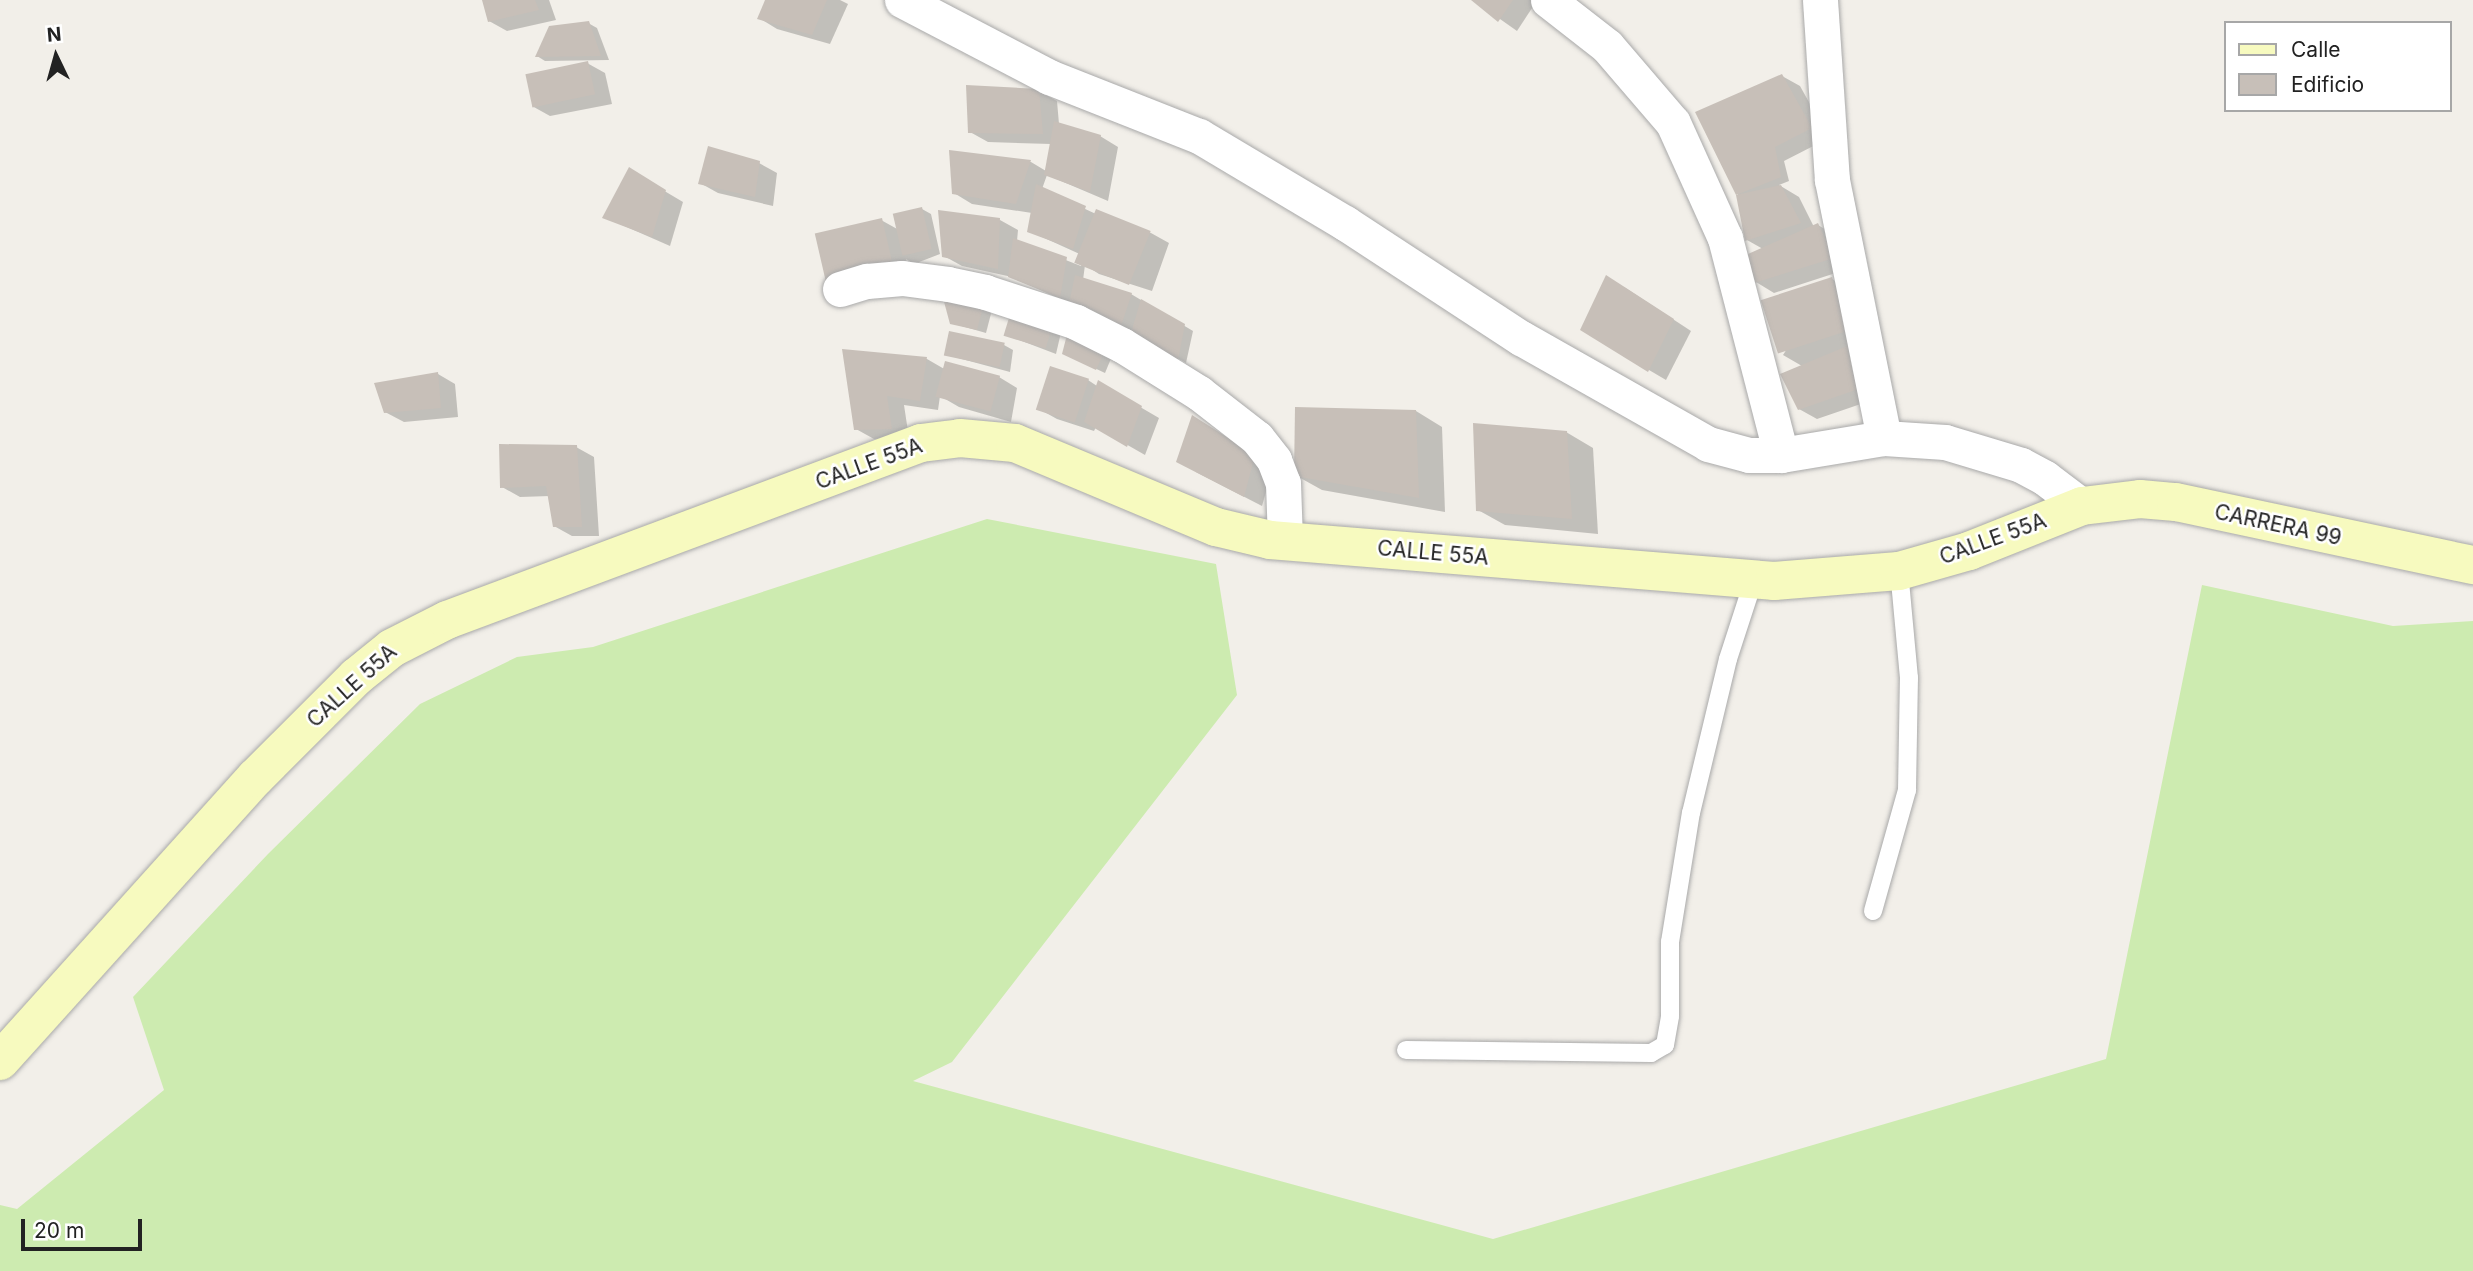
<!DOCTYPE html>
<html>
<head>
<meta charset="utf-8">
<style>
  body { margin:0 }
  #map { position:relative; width:2473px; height:1271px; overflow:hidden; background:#f2efe9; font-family:Inter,sans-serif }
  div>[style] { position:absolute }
  .grass>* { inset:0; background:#cdebb0 }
  .shadow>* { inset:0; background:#0003 }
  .building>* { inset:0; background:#c7bfb8; transform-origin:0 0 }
  .roads { filter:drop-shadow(0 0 2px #a9a9a9) drop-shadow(0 0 2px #a9a9a9) }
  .lane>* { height:18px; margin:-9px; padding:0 9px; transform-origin:9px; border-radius:9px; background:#fff }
  .street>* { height:35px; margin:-17.5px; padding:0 17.5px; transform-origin:17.5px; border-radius:17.5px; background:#fff }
  .secondary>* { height:38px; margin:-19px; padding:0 19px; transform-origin:19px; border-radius:19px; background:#f7fabf }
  span { translate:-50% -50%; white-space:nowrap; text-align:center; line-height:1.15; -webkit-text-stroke:5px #fff; paint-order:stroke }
  .street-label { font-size:21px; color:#222 }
  .legend { position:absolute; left:2224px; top:21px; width:228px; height:91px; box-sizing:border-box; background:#fff; border:2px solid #a7a7a7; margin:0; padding:9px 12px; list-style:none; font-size:21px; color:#222 }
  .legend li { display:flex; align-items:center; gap:14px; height:35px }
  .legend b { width:35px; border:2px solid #a7a7a7 }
  .north { position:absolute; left:21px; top:21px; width:70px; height:70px; -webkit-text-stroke:5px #fff; paint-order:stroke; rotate:355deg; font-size:19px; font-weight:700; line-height:28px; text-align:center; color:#222 }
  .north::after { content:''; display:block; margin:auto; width:24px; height:32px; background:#222; clip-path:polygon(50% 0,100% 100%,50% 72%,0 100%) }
  .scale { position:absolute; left:21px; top:1219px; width:121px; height:32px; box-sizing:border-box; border:4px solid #222; border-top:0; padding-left:9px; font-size:21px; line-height:24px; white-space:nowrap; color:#222; -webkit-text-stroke:5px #fff; paint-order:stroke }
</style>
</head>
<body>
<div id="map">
  <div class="grass">
    <div style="clip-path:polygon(987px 519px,1216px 564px,1237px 695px,952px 1062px,913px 1081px,1493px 1239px,2106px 1059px,2202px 585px,2393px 626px,2473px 621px,2473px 1271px,0 1271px,0 1205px,17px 1209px,164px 1090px,133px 997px,268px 854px,420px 704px,517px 657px,593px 647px)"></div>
  </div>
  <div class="shadow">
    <div style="clip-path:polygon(484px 0,549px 0,556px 20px,507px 31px,489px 21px)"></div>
    <div style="clip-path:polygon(767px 0,840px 0,848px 4px,830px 44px,777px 29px,759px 18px)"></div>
    <div style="clip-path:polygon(1473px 0,1533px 0,1536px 2px,1517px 31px)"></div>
    <div style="clip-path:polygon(588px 23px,597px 28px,609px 60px,545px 61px,537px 56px)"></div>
    <div style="clip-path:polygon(587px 63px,605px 73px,612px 104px,550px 116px,532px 106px)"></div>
    <div style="clip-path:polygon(1782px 76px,1800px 86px,1829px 138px,1784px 161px,1789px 181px,1779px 185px,1799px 197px,1814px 227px,1818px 225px,1836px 236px,1851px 268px,1774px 293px,1756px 282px,1763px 249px,1747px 240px,1738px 195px,1729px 171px)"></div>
    <div style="clip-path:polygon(1039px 91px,1057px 101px,1059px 124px,1100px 136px,1118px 147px,1108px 201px,1047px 175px,1042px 189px,1096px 214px,1151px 233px,1169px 243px,1152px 291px,1099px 274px,1085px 265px,1083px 280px,1131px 294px,1193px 331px,1186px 363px,1138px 335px,1012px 277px,962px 266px,944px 256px,1000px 220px,1018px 230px,1017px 241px,1081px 266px,1084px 256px,1029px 231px,1032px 213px,972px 204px,954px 193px,950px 152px,1031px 162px,1046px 171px,1051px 144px,988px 142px,970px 132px)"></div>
    <div style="clip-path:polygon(759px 163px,777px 173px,773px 206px,718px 193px,700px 183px)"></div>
    <div style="clip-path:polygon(629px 170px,683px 202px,670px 246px,604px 217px)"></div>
    <div style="clip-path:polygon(922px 209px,931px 214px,940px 254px,914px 264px,906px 259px,910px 276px,849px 293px,881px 220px,899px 230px)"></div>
    <div style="clip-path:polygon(1832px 279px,1850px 289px,1887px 395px,1817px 419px,1799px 409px,1802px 366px,1783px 355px)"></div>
    <div style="clip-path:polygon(1624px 287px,1691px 331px,1666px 380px,1649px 370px)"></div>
    <div style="clip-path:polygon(945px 300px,993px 306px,986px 333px,951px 323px)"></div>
    <div style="clip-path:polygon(1062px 328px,1056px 354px,1006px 335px)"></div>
    <div style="clip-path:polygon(1004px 345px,1013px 350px,1010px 372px,947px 355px)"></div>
    <div style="clip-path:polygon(1115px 349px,1105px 373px,1073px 358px)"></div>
    <div style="clip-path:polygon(844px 351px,927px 359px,946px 370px,999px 377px,1017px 388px,1011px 422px,959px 407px,940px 396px,938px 410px,904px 405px,909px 438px,874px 439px,856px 429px)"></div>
    <div style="clip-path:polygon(438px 374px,455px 384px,458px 417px,404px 422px,385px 412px)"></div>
    <div style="clip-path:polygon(1088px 380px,1097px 386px,1099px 383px,1159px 418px,1145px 455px,1096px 427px,1094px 431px,1057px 419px,1039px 409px)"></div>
    <div style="clip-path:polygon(1416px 411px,1442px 427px,1445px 512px,1322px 490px,1295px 475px)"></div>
    <div style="clip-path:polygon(1193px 417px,1273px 467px,1262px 506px,1196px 472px)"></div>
    <div style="clip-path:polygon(1566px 432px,1593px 448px,1598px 534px,1505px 525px,1478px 510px)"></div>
    <div style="clip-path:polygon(576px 447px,594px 457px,599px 536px,572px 536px,554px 526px,550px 496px,520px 497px,502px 487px)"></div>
  </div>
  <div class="building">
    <div style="clip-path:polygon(482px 0,535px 0,539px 10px,488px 22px)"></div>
    <div style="clip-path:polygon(765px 0,827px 0,812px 35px,757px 19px)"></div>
    <div style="clip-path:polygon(1471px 0,1513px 0,1498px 22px)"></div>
    <div style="clip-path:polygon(589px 21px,601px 56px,535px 57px,549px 26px)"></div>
    <div style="left:588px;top:61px;width:34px;height:64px;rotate:78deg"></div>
    <div style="clip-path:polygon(1782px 74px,1812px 128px,1775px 147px,1781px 177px,1736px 195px,1695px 112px)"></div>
    <div style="clip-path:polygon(966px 85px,1039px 89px,1043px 134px,968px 133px)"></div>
    <div style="clip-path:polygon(1054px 121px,1101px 135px,1090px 192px,1044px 175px)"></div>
    <div style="clip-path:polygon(708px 146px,760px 161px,755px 197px,698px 184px)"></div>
    <div style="clip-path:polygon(949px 150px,1031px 160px,1016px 204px,952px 194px)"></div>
    <div style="clip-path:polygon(629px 167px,666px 190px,652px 237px,602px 218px)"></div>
    <div style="clip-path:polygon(1036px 184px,1086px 206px,1073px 249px,1027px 232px)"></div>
    <div style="clip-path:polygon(1781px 185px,1801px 223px,1745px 241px,1736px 195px)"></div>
    <div style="left:922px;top:207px;width:43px;height:30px;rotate:77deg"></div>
    <div style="left:1096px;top:209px;width:59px;height:58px;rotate:22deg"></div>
    <div style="clip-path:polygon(938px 210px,1000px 218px,998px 269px,942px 257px)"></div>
    <div style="left:882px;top:218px;width:49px;height:69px;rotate:77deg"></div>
    <div style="clip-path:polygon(1818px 223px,1834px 258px,1754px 283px,1748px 254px)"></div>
    <div style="clip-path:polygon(1013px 238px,1067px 257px,1060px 298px,1008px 277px)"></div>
    <div style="clip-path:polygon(1075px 275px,1132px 293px,1121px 326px,1069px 304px)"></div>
    <div style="clip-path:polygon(1606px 275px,1674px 319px,1648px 372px,1580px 330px)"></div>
    <div style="left:1832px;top:277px;width:56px;height:75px;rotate:72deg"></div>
    <div style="clip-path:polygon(943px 298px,985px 299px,977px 330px,950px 324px)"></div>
    <div style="clip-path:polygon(1141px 299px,1185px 324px,1178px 360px,1131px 333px)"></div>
    <div style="left:1012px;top:308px;width:44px;height:29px;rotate:17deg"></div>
    <div style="clip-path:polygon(1069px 327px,1108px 343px,1096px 370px,1062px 354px)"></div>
    <div style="left:949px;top:331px;width:57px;height:25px;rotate:12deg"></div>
    <div style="clip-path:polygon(1852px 344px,1870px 385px,1798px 410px,1780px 374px)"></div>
    <div style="clip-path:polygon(842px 349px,927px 357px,920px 401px,887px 396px,892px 429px,854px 430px)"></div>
    <div style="left:945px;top:361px;width:57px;height:37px;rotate:15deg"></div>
    <div style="left:1050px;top:366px;width:41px;height:46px;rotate:18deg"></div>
    <div style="clip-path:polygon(438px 372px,441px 408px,384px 413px,374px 383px)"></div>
    <div style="clip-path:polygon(1098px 380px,1142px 406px,1127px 447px,1084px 422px)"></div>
    <div style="clip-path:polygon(1295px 407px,1416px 410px,1419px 498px,1294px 476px)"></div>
    <div style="clip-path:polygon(1192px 415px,1255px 455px,1244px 497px,1176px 462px)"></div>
    <div style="clip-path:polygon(1473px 423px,1567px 431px,1572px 519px,1476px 511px)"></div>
    <div style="clip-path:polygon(499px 444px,577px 445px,582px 527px,553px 527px,546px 486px,500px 488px)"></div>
  </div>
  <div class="roads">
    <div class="lane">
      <div style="left:1873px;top:911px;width:126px;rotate:-74.3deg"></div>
      <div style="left:1907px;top:790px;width:112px;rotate:-89deg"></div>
      <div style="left:1909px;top:678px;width:107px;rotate:-95.3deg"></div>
      <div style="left:1406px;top:1050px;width:245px;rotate:0.7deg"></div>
      <div style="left:1651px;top:1053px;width:16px;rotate:-30deg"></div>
      <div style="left:1665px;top:1045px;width:29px;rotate:-80deg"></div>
      <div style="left:1670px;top:1016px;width:74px;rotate:-90deg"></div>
      <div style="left:1670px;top:942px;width:131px;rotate:-80.8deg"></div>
      <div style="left:1691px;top:813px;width:158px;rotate:-76.5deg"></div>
      <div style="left:1728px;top:659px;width:84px;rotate:-72deg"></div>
    </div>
    <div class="street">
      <div style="left:902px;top:0;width:166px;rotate:27.6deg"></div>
      <div style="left:1049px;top:77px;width:161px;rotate:21.5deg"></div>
      <div style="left:1199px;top:136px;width:170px;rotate:30.8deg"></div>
      <div style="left:1345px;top:223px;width:210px;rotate:33.2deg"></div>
      <div style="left:1521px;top:338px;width:215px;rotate:29.5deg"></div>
      <div style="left:1708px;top:444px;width:42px;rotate:15deg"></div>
      <div style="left:1749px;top:455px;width:32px"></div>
      <div style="left:1781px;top:455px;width:104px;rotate:-9.4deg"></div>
      <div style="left:1884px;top:438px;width:61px;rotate:3.8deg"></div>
      <div style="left:1945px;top:442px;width:79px;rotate:16.8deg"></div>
      <div style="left:2021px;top:465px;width:27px;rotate:28deg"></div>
      <div style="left:2045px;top:478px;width:46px;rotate:37.1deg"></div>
      <div style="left:1548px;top:0;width:75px;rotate:37.9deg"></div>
      <div style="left:1607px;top:46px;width:101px;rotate:49.4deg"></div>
      <div style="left:1673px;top:123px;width:126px;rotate:65.7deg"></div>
      <div style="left:1725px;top:238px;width:224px;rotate:75.5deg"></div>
      <div style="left:1820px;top:0;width:180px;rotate:86.2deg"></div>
      <div style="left:1832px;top:180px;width:263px;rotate:78.6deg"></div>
      <div style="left:840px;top:289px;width:28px;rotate:-17deg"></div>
      <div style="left:867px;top:281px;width:35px;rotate:-5deg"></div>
      <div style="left:902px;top:278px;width:46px;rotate:7.4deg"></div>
      <div style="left:948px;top:284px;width:38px;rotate:12deg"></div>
      <div style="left:985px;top:292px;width:96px;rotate:18.2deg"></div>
      <div style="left:1076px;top:322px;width:51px;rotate:26.6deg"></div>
      <div style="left:1122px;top:345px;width:91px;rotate:31.9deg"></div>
      <div style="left:1199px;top:393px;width:73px;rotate:37.8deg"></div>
      <div style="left:1257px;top:438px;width:28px;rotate:52deg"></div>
      <div style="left:1274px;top:460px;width:25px;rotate:69deg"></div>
      <div style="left:1283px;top:483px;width:58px;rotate:88deg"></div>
    </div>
    <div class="secondary">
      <div style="left:0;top:1061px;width:381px;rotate:-48deg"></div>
      <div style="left:255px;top:778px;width:143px;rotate:-45deg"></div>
      <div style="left:356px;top:677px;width:46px;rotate:-38.9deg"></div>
      <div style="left:392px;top:648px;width:62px;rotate:-27deg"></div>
      <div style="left:447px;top:620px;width:506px;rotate:-20.48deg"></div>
      <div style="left:921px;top:443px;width:39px;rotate:-7deg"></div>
      <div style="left:960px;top:438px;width:55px;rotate:5.2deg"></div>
      <div style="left:1015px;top:443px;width:218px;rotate:22.7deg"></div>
      <div style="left:1216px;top:527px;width:56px;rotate:13.5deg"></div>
      <div style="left:1270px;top:540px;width:506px;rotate:4.65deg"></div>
      <div style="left:1774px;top:581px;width:125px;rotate:-4.6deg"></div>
      <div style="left:1899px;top:571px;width:73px;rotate:-15.9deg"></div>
      <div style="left:1969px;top:551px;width:122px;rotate:-21.7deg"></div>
      <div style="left:2082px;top:506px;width:58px;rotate:-6.9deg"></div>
      <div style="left:2140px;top:499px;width:36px;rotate:5deg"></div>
      <div style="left:2176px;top:502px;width:304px;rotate:12deg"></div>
    </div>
  </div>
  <div class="street-label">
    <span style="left:869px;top:464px;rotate:-20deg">CALLE 55A</span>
    <span style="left:2278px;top:525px;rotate:12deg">CARRERA 99</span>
    <span style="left:1993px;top:539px;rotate:-20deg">CALLE 55A</span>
    <span style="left:1433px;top:553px;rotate:5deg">CALLE 55A</span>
    <span style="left:352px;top:686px;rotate:-42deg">CALLE 55A</span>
  </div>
  <ul class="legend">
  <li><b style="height:9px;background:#f7fabf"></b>Calle</li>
  <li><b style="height:19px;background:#c7bfb8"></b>Edificio</li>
  </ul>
  <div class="north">N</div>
  <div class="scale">20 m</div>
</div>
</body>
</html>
